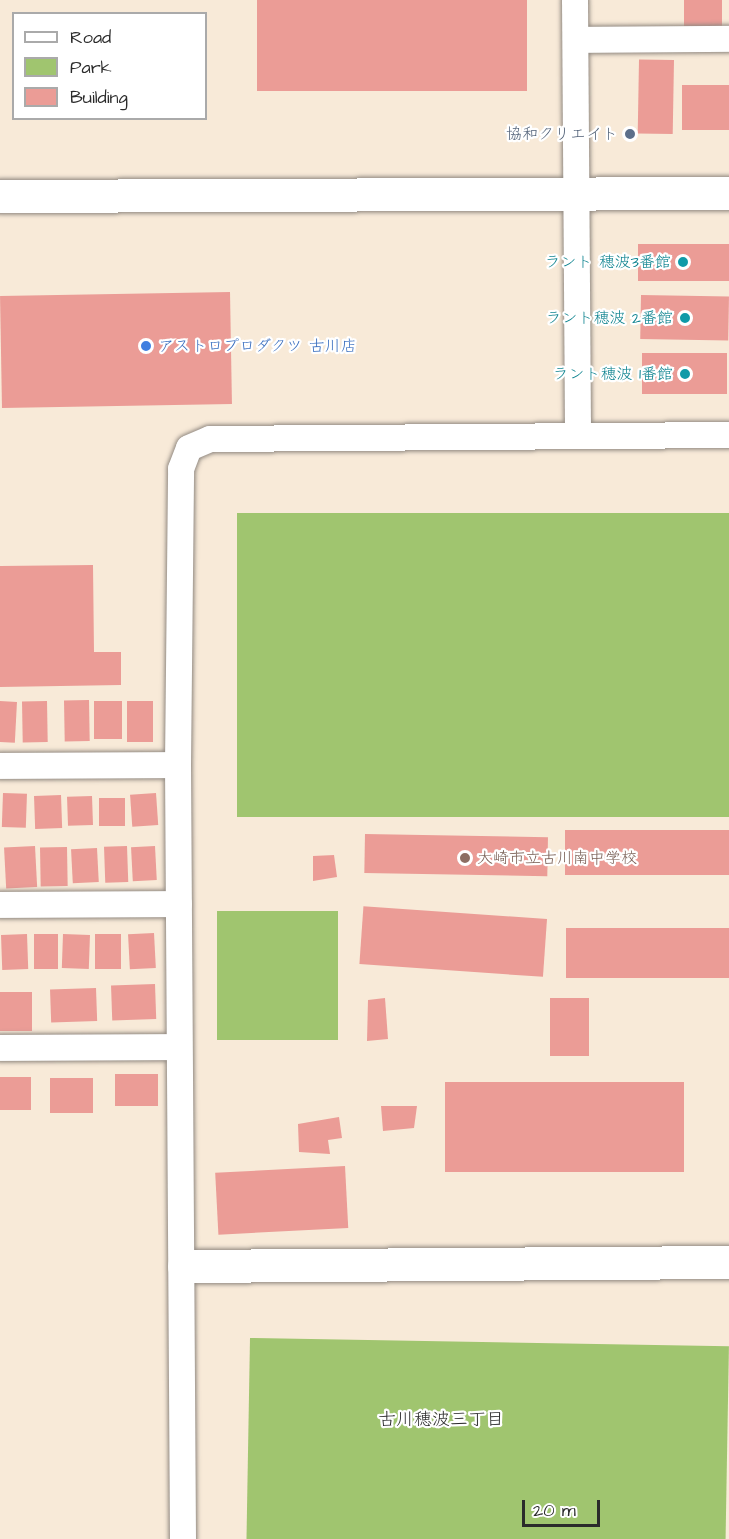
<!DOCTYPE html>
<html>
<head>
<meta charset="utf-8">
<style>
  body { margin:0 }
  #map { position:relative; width:729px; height:1539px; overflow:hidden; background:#f8ead8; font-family:"Architects Daughter","Klee One",sans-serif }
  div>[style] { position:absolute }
  .green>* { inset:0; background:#a0c56f; transform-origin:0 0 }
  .building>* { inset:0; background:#eb9c96; transform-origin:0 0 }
  .roads { filter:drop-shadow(0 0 2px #928a82) drop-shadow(0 0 2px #928a82) }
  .street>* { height:26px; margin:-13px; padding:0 13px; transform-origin:13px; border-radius:13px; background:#fff }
  .secondary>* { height:33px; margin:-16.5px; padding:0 16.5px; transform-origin:16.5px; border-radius:16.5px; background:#fff }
  .dots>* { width:16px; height:16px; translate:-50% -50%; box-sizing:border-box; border:3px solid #fff; border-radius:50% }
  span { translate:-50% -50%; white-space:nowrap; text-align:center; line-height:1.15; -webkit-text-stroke:4.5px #fff; paint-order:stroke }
  .service-label { font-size:16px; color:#4e5e75 }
  .right { translate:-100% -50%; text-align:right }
  .culture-label { font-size:16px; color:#0d838f }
  .shop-label { font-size:16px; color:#366cbe }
  .left { translate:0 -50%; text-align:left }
  .education-label { font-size:16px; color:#785e54 }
  .neighbourhood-label { font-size:18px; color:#2b2b2b }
  .legend { position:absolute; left:12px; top:12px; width:195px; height:108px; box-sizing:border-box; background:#fff; border:2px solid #aaa; margin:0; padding:8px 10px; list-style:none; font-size:18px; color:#2b2b2b }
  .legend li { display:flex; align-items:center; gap:12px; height:30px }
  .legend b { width:30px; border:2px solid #aaa }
  .scale { position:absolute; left:522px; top:1500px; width:78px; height:27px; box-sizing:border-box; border:3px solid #2b2b2b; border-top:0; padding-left:8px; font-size:18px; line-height:21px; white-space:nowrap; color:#2b2b2b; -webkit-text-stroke:4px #fff; paint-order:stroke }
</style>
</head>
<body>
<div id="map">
  <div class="green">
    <div style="left:729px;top:513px;width:304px;height:492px;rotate:90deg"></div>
    <div style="left:338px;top:911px;width:129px;height:121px;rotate:90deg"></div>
    <div style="left:250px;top:1338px;width:479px;height:201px;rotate:1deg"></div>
  </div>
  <div class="building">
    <div style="left:257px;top:0;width:270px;height:91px"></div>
    <div style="left:684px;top:0;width:38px;height:26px"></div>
    <div style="left:674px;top:60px;width:74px;height:35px;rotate:91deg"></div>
    <div style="left:682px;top:85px;width:47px;height:45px"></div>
    <div style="left:638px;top:244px;width:91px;height:37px"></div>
    <div style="left:230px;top:292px;width:112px;height:230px;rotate:89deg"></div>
    <div style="left:641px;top:295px;width:88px;height:44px;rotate:1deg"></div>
    <div style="left:727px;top:353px;width:41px;height:85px;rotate:90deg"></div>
    <div style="clip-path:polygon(93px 565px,94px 652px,121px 652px,121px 685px,0 687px,0 566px)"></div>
    <div style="left:89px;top:700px;width:41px;height:25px;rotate:89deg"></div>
    <div style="left:0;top:701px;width:17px;height:41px;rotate:3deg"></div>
    <div style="left:47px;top:701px;width:41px;height:25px;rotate:89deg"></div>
    <div style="left:122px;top:701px;width:38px;height:28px;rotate:90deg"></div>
    <div style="left:127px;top:701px;width:26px;height:41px"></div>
    <div style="left:3px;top:793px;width:24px;height:34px;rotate:2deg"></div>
    <div style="left:156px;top:793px;width:32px;height:26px;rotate:86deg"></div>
    <div style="left:61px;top:795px;width:33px;height:27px;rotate:88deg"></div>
    <div style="left:92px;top:796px;width:29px;height:25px;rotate:88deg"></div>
    <div style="left:99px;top:798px;width:26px;height:28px"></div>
    <div style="left:565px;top:830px;width:164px;height:45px"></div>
    <div style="left:365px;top:834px;width:183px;height:39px;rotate:1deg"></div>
    <div style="left:35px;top:846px;width:41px;height:31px;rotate:87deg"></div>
    <div style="left:127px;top:846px;width:36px;height:23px;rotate:88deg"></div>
    <div style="left:155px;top:846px;width:34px;height:24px;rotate:87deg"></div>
    <div style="left:67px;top:847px;width:39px;height:27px;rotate:89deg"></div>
    <div style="left:97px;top:848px;width:34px;height:26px;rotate:87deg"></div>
    <div style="clip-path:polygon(334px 855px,337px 877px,313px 881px,313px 856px)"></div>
    <div style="left:547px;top:919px;width:58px;height:184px;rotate:94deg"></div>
    <div style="left:729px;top:928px;width:50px;height:163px;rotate:90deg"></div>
    <div style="left:154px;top:933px;width:35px;height:26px;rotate:87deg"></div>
    <div style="left:27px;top:934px;width:35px;height:26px;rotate:88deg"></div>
    <div style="left:34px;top:934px;width:24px;height:35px"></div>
    <div style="left:63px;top:934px;width:27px;height:34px;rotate:2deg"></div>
    <div style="left:95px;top:934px;width:26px;height:35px"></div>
    <div style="left:155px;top:984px;width:35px;height:44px;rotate:88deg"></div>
    <div style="left:96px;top:988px;width:33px;height:46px;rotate:88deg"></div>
    <div style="left:0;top:992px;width:32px;height:39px"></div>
    <div style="clip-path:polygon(385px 998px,388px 1039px,367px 1041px,368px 1000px)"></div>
    <div style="left:589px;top:998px;width:58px;height:39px;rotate:90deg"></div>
    <div style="left:115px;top:1074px;width:43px;height:32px"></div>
    <div style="left:0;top:1077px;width:31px;height:33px"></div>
    <div style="left:50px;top:1078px;width:43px;height:35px"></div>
    <div style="left:445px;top:1082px;width:239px;height:90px"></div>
    <div style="clip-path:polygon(381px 1106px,417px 1106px,414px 1128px,383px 1131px)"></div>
    <div style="clip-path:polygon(339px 1117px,342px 1138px,328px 1140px,330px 1154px,299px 1152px,298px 1124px)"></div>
    <div style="left:345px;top:1166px;width:62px;height:130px;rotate:87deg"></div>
  </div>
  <div class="roads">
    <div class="street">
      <div style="left:575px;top:0;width:436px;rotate:89.6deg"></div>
      <div style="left:576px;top:40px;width:153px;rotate:-0.4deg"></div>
      <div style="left:0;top:766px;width:178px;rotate:-0.3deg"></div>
      <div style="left:0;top:905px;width:179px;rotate:-0.3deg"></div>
      <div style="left:0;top:1048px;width:179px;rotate:-0.3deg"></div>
      <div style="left:183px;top:1539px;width:774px;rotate:-90.37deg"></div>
      <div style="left:178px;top:765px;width:296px;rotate:-89.4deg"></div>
      <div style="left:181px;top:469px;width:22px;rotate:-69deg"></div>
      <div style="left:189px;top:448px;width:23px;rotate:-23deg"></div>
      <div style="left:210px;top:439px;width:519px;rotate:-0.44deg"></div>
    </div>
    <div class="secondary">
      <div style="left:0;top:196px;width:729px;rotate:-0.24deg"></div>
      <div style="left:184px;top:1266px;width:545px;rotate:-0.42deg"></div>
    </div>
  </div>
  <div class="dots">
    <div style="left:630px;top:134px;background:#5c6f8a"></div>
    <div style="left:683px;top:262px;background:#0f9aa8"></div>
    <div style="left:685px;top:318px;background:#0f9aa8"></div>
    <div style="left:146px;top:346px;background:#3f7fe0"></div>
    <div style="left:685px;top:374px;background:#0f9aa8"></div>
    <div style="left:465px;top:858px;background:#8d6e63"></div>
  </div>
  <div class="service-label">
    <span class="right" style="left:618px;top:134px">協和クリエイト</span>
  </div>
  <div class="culture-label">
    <span class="right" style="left:671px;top:262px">ラント 穂波3番館</span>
    <span class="right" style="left:673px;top:318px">ラント穂波 2番館</span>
    <span class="right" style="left:673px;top:374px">ラント穂波 1番館</span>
  </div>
  <div class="shop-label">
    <span class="left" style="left:158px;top:346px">アストロプロダクツ 古川店</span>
  </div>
  <div class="education-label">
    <span class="left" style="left:477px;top:858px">大崎市立古川南中学校</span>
  </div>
  <div class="neighbourhood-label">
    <span style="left:441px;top:1420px">古川穂波三丁目</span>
  </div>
  <ul class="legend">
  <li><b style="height:8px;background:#fff"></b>Road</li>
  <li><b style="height:16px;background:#a0c56f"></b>Park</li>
  <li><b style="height:16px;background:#eb9c96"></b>Building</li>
  </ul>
  <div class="scale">20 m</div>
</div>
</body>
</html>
